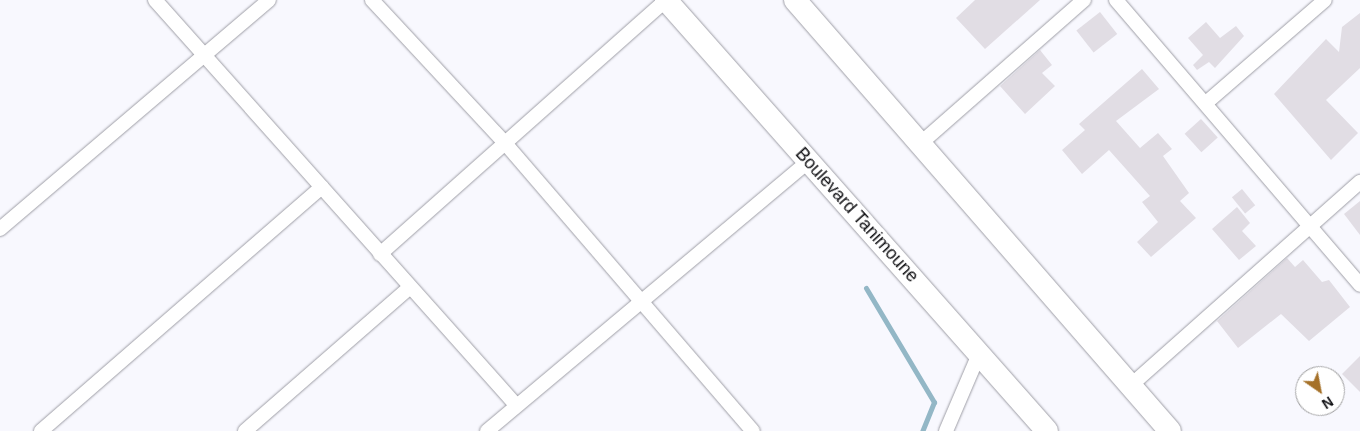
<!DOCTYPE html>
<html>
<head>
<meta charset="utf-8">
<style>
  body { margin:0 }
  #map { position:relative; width:1360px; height:431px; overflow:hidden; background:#f8f8fe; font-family:Helvetica,sans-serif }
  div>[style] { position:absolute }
  .stream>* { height:5px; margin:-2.5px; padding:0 2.5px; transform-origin:2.5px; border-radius:2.5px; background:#93b7c6 }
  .building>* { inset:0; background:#e1dde4; transform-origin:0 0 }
  .roads { filter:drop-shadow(0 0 1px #9e9ea6) drop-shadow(0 0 1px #9e9ea6) }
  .street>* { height:14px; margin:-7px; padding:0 7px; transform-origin:7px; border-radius:7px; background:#fff }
  .primary>* { height:22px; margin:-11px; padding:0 11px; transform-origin:11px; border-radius:11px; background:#fff }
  span { translate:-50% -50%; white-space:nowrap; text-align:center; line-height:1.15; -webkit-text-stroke:5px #fff; paint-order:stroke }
  .street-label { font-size:18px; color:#0e0e11 }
  .north { position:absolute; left:1295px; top:366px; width:50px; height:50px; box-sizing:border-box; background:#fff; border:1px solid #9f9fa0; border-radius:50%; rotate:147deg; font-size:14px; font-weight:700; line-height:20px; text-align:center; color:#0e0e11 }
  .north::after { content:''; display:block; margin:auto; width:18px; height:22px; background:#a57129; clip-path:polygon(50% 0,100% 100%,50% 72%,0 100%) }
</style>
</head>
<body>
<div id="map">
  <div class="stream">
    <div style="left:866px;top:288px;width:133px;rotate:59.2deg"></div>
    <div style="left:934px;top:402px;width:31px;rotate:112deg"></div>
  </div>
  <div class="building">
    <div style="clip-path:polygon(975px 0,1040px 0,985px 49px,956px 18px)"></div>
    <div style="left:1100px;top:12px;width:28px;height:30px;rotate:52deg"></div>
    <div style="clip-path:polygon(1360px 13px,1360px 68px,1326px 100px,1358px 133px,1331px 160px,1274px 94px,1326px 39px,1339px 52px,1342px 27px)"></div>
    <div style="clip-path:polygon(1206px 22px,1220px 38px,1236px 26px,1244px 36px,1215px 68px,1209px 62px,1197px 70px,1193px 65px,1203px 55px,1188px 38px)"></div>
    <div style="clip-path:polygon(1040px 50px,1052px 65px,1042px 73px,1055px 86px,1025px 114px,1000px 86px)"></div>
    <div style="clip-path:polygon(1142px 69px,1159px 89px,1116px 121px,1140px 148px,1158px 133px,1172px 149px,1163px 156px,1189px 193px,1180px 201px,1196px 218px,1151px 257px,1137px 242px,1158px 222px,1142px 202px,1150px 196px,1109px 150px,1082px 174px,1062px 150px,1085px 130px,1079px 124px)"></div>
    <div style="left:1201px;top:119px;width:25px;height:22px;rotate:48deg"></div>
    <div style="left:1242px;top:189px;width:21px;height:13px;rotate:51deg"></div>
    <div style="clip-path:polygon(1360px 201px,1360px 235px,1344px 214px)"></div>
    <div style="clip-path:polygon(1237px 207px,1250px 223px,1242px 231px,1256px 246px,1239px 260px,1212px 229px)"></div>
    <div style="clip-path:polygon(1287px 258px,1295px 267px,1303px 260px,1322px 282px,1329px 280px,1350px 307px,1309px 341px,1281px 314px,1238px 348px,1217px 321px)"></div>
    <div style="clip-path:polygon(1360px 356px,1360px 392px,1342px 374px)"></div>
  </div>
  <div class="roads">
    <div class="street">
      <div style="left:155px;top:0;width:543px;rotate:48.29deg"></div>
      <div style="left:372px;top:0;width:195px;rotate:47.1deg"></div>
      <div style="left:505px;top:143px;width:380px;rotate:49.3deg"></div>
      <div style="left:1116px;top:0;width:375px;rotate:49.4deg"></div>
      <div style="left:1206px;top:103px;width:157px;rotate:-40.9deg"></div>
      <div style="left:921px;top:143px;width:217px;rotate:-41.3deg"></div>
      <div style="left:0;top:229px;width:353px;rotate:-40.4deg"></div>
      <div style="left:380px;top:254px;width:383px;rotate:-41.6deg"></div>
      <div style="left:1129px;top:387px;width:309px;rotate:-41.6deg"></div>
      <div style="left:41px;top:431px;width:372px;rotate:-41deg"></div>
      <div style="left:245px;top:431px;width:218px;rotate:-41.1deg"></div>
      <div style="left:487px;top:431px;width:420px;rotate:-40deg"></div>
      <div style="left:946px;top:431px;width:84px;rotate:-66.8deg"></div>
    </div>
    <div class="primary">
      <div style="left:666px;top:0;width:575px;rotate:48.52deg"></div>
      <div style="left:795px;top:0;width:571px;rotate:48.97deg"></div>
    </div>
  </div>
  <div class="street-label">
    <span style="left:857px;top:215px;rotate:48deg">Boulevard Tanimoune</span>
  </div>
  <div class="north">N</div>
</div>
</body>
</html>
